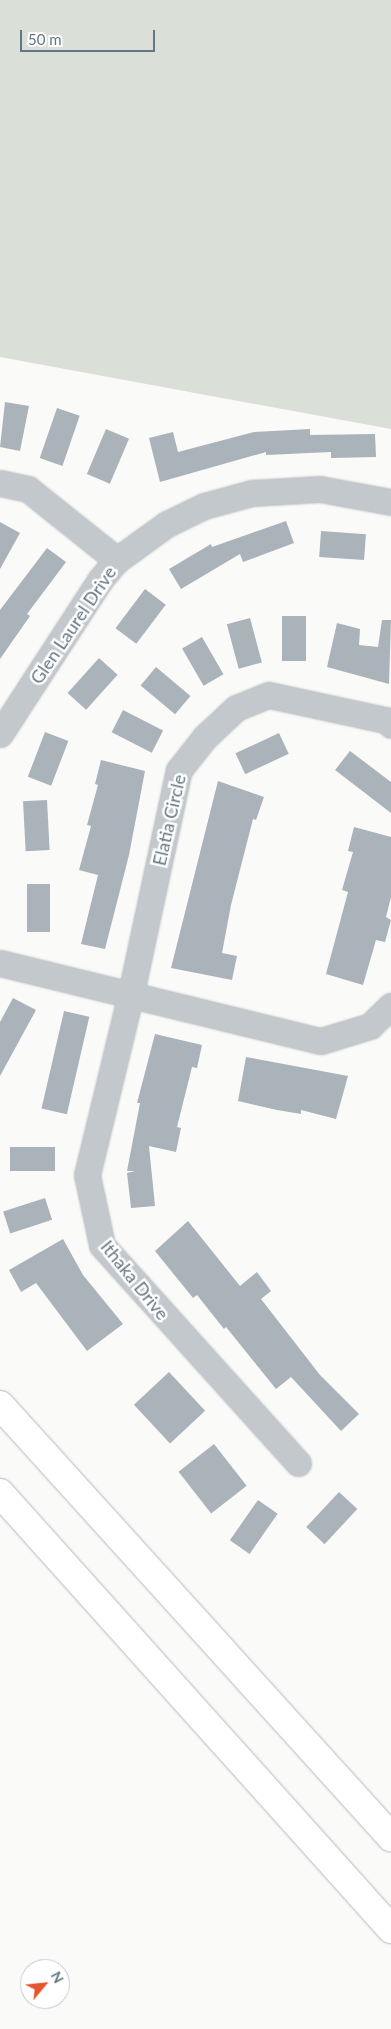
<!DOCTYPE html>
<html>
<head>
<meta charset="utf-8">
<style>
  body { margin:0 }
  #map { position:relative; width:391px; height:2029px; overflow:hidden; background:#fafaf8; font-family:Lato,sans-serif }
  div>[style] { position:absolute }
  .green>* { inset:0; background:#dadfd7 }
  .building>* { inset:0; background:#aab3b9; transform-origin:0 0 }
  .roads { filter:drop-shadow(0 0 1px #b4b9bd) drop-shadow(0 0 1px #b4b9bd) }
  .minor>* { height:25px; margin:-12.5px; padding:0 12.5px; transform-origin:12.5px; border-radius:12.5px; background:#c3c8cc }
  .highway>* { height:28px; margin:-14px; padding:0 14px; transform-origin:14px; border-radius:14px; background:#fff }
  span { translate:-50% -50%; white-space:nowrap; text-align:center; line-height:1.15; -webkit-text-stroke:5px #fff; paint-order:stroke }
  .street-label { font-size:18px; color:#657683 }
  .north { position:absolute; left:20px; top:1959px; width:50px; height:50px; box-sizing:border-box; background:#fff; border:1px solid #c1c8cd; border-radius:50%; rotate:62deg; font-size:14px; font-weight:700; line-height:20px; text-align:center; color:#657683 }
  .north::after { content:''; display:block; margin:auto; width:18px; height:22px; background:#e4572e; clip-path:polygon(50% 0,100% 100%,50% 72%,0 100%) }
  .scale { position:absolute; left:20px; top:30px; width:135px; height:22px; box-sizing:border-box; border:2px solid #657683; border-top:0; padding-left:6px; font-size:15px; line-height:18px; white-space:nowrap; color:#657683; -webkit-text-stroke:4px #fff; paint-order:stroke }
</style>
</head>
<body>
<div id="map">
  <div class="green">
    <div style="clip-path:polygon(0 0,391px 0,391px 429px,0 357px)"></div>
  </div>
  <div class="building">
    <div style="clip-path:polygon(5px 402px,29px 406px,20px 451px,0 447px)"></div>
    <div style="left:57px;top:408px;width:24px;height:53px;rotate:19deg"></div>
    <div style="left:106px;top:429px;width:25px;height:49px;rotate:23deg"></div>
    <div style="clip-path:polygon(310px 429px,310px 435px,375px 434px,376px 457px,331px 458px,331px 452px,266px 455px,266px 452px,160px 482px,149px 438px,173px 432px,178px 452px,254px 432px)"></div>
    <div style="clip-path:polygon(286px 521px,294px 543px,243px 562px,240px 554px,181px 589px,169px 569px,211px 544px,212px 547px)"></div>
    <div style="clip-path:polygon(0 522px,20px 533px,0 569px)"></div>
    <div style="left:321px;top:531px;width:45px;height:26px;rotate:4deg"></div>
    <div style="clip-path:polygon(47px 548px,66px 562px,27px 614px,30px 616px,0 659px,0 610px)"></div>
    <div style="left:145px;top:589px;width:26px;height:49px;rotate:37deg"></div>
    <div style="left:282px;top:616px;width:24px;height:45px"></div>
    <div style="left:250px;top:618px;width:46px;height:24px;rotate:75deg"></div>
    <div style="clip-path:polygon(382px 620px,391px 620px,389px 684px,327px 667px,337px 623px,360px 629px,359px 645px,378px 647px)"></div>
    <div style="left:202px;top:637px;width:43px;height:23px;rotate:60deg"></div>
    <div style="left:99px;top:658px;width:25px;height:47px;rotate:42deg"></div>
    <div style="left:156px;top:667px;width:45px;height:24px;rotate:40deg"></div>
    <div style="left:123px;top:710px;width:45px;height:25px;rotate:27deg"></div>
    <div style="left:45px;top:732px;width:25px;height:48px;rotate:21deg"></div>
    <div style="left:279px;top:733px;width:23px;height:48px;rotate:65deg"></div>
    <div style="clip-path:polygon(350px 751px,391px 782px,391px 813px,335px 770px)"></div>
    <div style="clip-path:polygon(101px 760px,145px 771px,129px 855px,105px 949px,81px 944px,98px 875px,79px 870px,91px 826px,87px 825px,98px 785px,95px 784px)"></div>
    <div style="clip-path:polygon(218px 781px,264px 797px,256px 820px,253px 819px,231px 905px,222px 953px,237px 956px,232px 980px,171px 968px)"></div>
    <div style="left:47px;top:800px;width:50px;height:24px;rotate:87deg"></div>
    <div style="clip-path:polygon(354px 827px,391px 837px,391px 897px,386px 917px,391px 920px,385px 942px,376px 940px,363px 985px,326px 974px,348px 892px,342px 890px,353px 852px,348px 851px)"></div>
    <div style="left:27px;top:884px;width:23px;height:48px"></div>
    <div style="clip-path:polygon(13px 998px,36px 1010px,0 1076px,0 1022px)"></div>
    <div style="left:64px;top:1011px;width:26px;height:100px;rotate:13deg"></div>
    <div style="clip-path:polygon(155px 1034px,202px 1045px,197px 1068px,192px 1067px,177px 1127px,181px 1128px,176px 1152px,149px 1146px,155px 1206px,131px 1208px,127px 1173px,135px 1171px,127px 1171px,140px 1103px,137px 1103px)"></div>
    <div style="clip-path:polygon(246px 1057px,348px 1076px,336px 1119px,301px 1110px,301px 1114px,277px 1110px,238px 1101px)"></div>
    <div style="left:10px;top:1147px;width:45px;height:24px"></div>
    <div style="left:45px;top:1198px;width:23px;height:44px;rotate:72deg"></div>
    <div style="clip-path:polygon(188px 1221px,240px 1286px,257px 1272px,271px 1291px,261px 1299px,320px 1375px,359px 1414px,341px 1431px,291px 1377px,276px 1389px,226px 1327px,224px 1329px,197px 1295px,193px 1298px,155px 1251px)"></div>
    <div style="clip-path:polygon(63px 1239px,83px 1275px,123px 1324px,87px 1351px,36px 1283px,21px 1292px,9px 1270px)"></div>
    <div style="left:169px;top:1372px;width:53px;height:48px;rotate:47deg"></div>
    <div style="left:214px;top:1444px;width:53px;height:45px;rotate:52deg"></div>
    <div style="left:339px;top:1492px;width:25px;height:48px;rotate:43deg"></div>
    <div style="left:258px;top:1500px;width:24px;height:49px;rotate:35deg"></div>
  </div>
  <div class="roads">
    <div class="minor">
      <div style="left:0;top:483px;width:29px;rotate:12deg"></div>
      <div style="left:28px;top:489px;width:114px;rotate:38.6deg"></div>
      <div style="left:0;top:734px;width:184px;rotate:-57deg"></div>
      <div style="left:100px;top:580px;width:26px;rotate:-50deg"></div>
      <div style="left:117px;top:560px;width:62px;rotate:-35.8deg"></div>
      <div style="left:167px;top:524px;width:41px;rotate:-25.9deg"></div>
      <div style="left:204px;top:506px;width:50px;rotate:-15.2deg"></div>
      <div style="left:252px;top:493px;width:68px;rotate:-3.4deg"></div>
      <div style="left:320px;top:489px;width:72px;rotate:10.4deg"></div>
      <div style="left:0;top:963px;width:330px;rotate:13.7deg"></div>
      <div style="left:321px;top:1041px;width:51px;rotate:-17deg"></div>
      <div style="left:370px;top:1026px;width:29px;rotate:-44deg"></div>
      <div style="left:298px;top:1463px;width:293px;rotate:-132deg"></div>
      <div style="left:102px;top:1245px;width:72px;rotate:-102.1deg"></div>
      <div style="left:87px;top:1175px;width:187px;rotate:-76.4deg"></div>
      <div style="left:131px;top:993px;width:228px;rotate:-77.9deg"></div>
      <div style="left:179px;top:770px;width:42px;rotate:-51.8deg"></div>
      <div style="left:205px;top:737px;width:42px;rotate:-43.1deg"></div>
      <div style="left:236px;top:708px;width:35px;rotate:-22deg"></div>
      <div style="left:269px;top:695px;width:120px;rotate:12.1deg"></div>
      <div style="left:386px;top:720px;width:7px;rotate:45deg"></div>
    </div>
    <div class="highway">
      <div style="left:0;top:1405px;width:583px;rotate:47.85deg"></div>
      <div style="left:0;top:1493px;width:586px;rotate:48.11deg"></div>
    </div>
  </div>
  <div class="street-label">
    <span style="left:73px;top:625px;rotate:-56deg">Glen Laurel Drive</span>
    <span style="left:169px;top:820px;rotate:-77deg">Elatia Circle</span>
    <span style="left:135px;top:1280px;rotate:51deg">Ithaka Drive</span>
  </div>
  <div class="north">N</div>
  <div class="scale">50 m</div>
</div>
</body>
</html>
